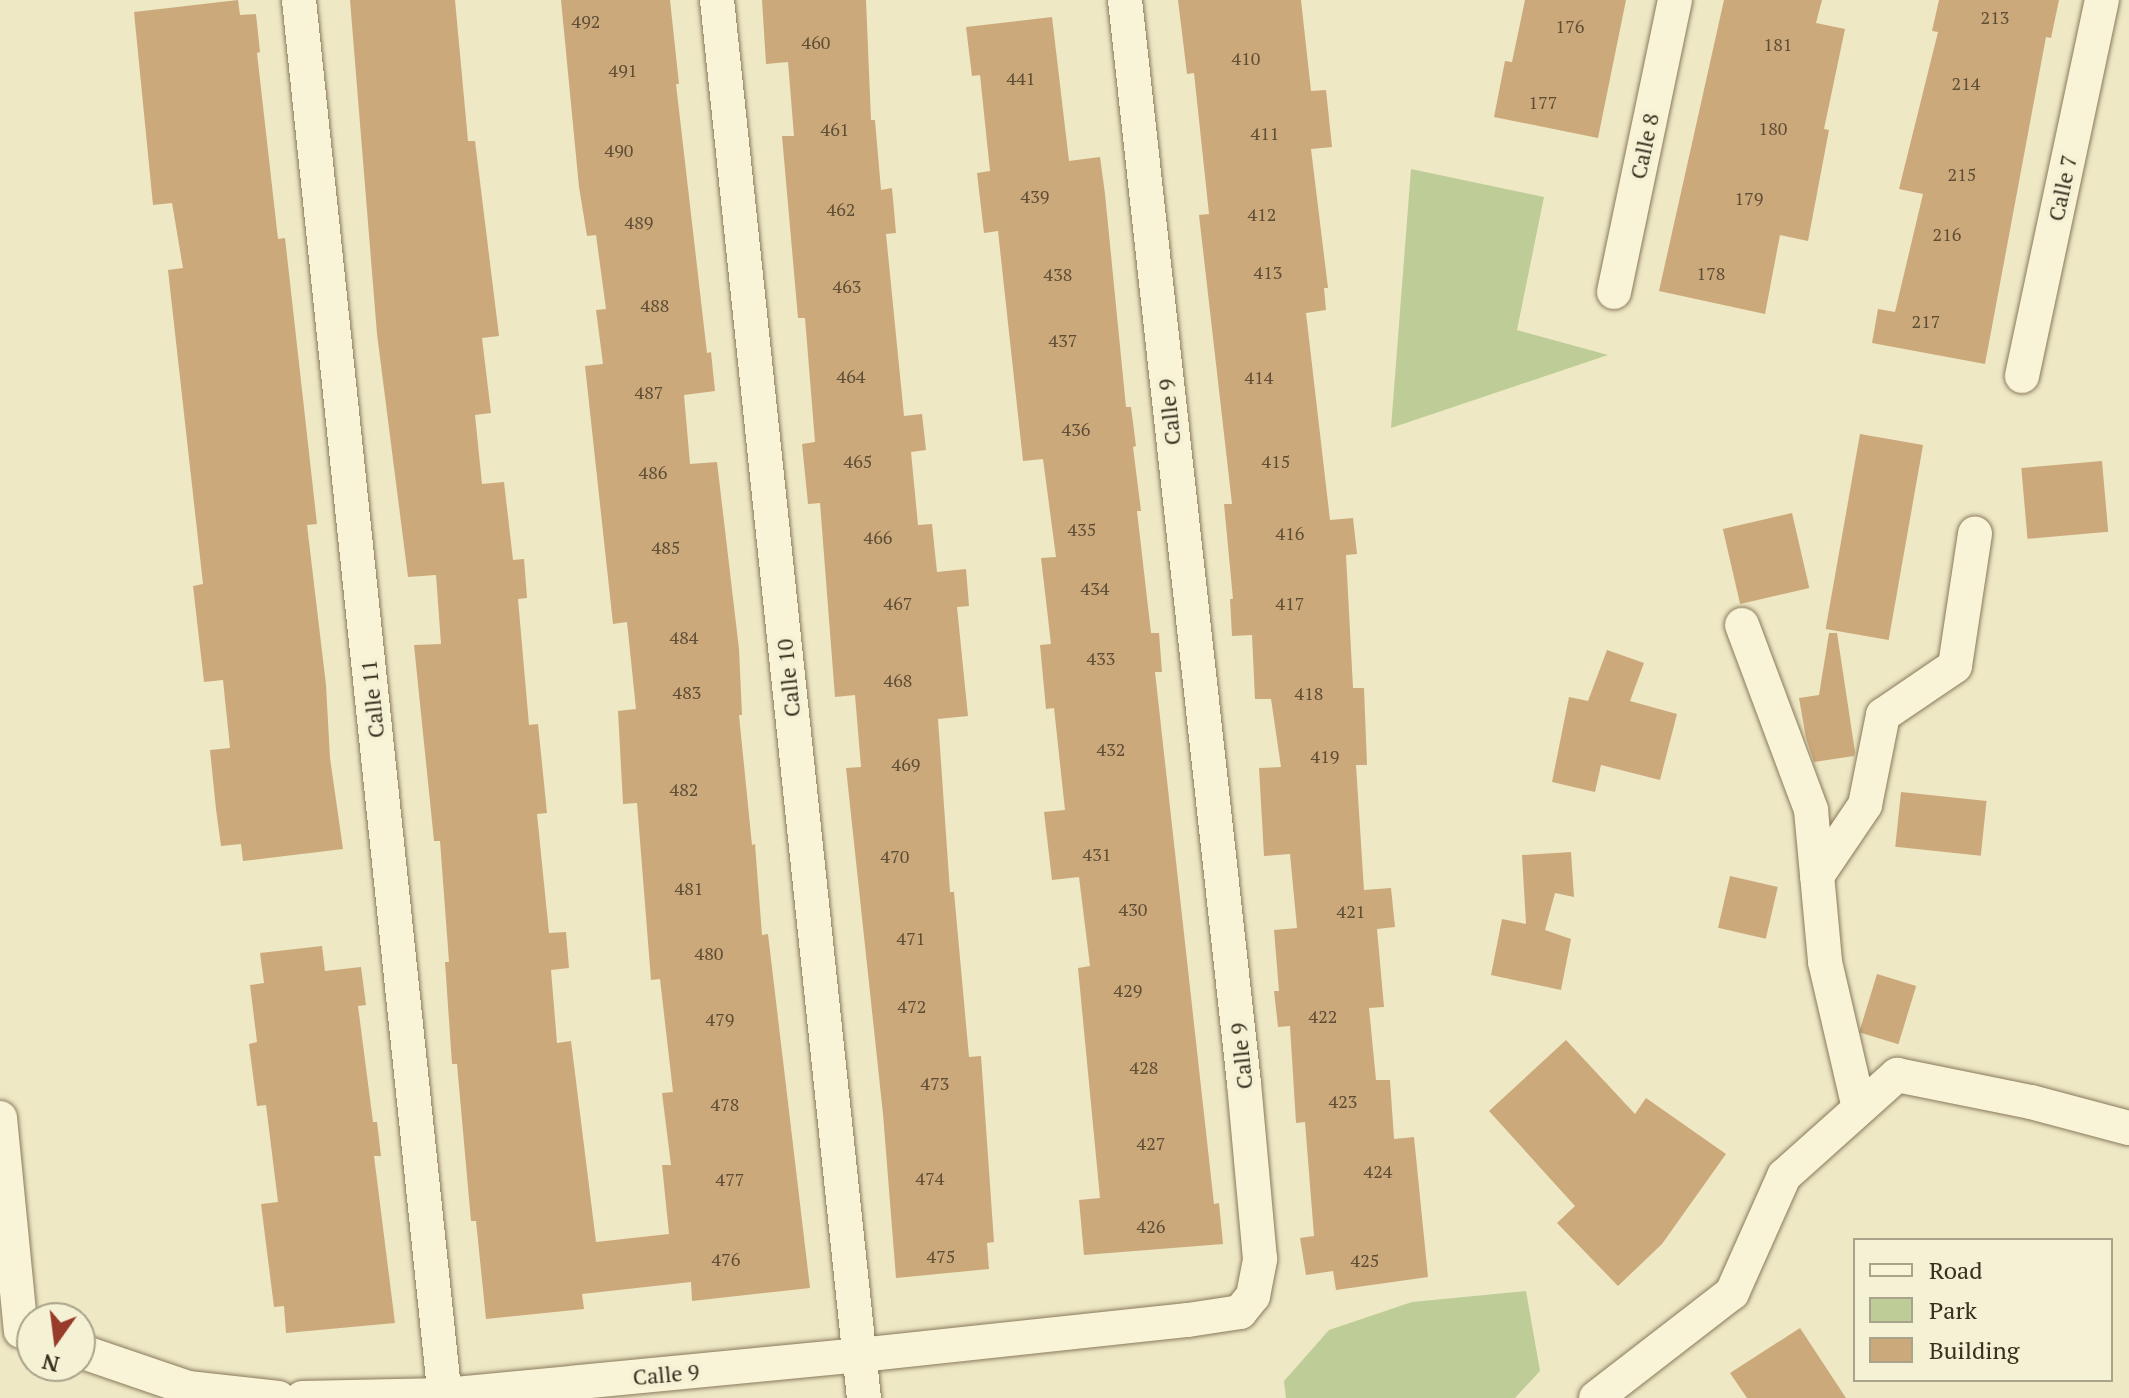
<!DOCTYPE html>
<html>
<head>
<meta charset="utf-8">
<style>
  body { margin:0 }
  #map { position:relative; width:2129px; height:1398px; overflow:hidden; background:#eee8c5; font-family:"PT Serif",serif }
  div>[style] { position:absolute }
  .green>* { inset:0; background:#becc98 }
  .building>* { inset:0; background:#cca97b; transform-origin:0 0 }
  .roads { filter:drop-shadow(0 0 2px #897a5b) drop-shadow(0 0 2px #897a5b) }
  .street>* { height:34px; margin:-17px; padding:0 17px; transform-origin:17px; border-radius:17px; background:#f9f4d8 }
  span { translate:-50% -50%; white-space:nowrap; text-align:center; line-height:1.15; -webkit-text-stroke:8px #f5f1d4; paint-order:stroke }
  .number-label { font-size:18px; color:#5e4e36 }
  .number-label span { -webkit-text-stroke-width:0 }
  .street-label { font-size:22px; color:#392f1f }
  .legend { position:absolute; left:1853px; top:1238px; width:260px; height:144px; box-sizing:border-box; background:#f5f1d4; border:2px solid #aaa38c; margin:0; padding:10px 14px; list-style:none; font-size:24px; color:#392f1f }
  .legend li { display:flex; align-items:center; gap:16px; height:40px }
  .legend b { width:40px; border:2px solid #aaa38c }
  .north { position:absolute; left:16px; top:1302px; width:80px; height:80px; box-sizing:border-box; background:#f5f1d4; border:2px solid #aaa38c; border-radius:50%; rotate:194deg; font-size:22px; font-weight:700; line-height:32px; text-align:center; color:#392f1f }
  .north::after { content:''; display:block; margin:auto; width:28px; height:36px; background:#983b2b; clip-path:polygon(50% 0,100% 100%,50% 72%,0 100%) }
</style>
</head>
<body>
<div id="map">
  <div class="green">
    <div style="clip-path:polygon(1411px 169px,1544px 197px,1517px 330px,1608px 355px,1391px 428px)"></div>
    <div style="clip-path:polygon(1526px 1291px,1540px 1371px,1515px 1398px,1286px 1398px,1284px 1381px,1329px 1330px,1412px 1302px)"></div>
  </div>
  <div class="building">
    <div style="clip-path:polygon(238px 0,240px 15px,256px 14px,260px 52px,257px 53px,278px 239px,285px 238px,317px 524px,307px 525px,326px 685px,330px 758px,343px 849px,243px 861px,241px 844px,221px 846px,216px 809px,210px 750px,230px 748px,223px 680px,204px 682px,193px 586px,203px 584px,168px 270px,183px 268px,172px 203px,153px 205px,134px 12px)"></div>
    <div style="clip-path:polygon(350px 0,455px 0,468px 141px,475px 141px,499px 336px,482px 338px,491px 413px,475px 415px,482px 484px,504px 482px,513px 560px,524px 559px,527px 598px,518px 599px,529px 725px,538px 724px,547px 813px,537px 814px,549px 933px,566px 932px,569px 968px,551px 970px,557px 1043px,571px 1041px,596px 1242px,669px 1234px,662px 1165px,671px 1165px,662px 1093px,673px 1092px,660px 979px,651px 980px,637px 803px,623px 804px,618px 711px,636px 709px,627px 622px,613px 624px,585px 366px,603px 364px,596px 310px,606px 309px,596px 235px,587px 236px,579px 187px,561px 0,670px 0,679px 84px,676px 84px,707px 353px,711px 352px,715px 391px,684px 395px,690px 464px,717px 462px,739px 649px,742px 715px,739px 715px,752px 845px,755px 844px,762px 935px,768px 934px,810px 1288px,692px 1301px,691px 1282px,582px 1294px,584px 1309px,486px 1319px,476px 1221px,471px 1221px,457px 1064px,452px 1064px,445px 962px,449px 962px,440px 841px,434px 841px,414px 645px,441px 644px,436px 575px,408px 577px,377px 334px)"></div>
    <div style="clip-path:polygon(762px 0,866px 0,871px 120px,875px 120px,881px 190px,892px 188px,896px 233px,886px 234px,904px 416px,922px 414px,926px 450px,911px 452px,918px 525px,932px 524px,937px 572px,966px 569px,969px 606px,957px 607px,968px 716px,938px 719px,950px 892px,954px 892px,969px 1057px,981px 1056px,994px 1242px,987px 1243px,989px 1269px,896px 1278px,883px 1114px,846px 768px,861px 767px,855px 695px,835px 697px,820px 503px,808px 504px,802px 444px,815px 442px,805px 318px,798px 318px,782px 136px,794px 136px,788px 62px,766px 64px)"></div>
    <div style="clip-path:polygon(1178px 0,1301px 0,1311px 91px,1326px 90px,1332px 147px,1311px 149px,1328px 288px,1324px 288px,1326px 310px,1306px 313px,1330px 520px,1353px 518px,1357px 554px,1346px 555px,1353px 688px,1364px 688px,1367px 765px,1356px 765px,1364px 890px,1391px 888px,1395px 927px,1377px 929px,1384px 1007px,1369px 1008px,1376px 1080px,1390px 1080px,1394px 1139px,1414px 1137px,1428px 1277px,1336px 1290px,1333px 1271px,1306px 1275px,1300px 1238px,1314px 1236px,1305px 1122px,1296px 1123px,1290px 1026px,1278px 1027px,1274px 991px,1279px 991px,1274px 930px,1297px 928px,1290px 854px,1264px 856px,1259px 768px,1281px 767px,1271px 699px,1255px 699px,1252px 635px,1232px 636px,1230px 599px,1233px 599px,1224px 504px,1232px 504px,1199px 215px,1209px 214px,1194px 73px,1187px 74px)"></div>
    <div style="clip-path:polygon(1525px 0,1626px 0,1598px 138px,1494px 117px,1505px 61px,1512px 62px)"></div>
    <div style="clip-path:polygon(1724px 0,1822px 0,1816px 23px,1845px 29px,1824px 129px,1829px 130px,1808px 241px,1780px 235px,1765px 314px,1659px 291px)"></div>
    <div style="clip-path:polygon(1939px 0,2059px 0,2051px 38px,2046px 37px,1985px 364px,1872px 343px,1878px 309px,1895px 312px,1923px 194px,1899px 189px,1938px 32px,1932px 31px)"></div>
    <div style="clip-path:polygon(1052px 17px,1069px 161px,1100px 157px,1105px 194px,1126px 407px,1131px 407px,1136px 446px,1133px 447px,1141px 511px,1137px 511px,1151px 633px,1159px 633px,1162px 672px,1155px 672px,1214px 1204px,1219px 1203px,1223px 1244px,1084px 1255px,1079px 1200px,1100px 1198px,1078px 968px,1090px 966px,1079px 877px,1052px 880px,1044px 812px,1065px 810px,1054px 708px,1046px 709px,1040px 645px,1051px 644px,1041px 558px,1056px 557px,1043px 459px,1023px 461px,998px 231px,984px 233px,977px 173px,990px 171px,980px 75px,972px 76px,966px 27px)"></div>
    <div style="left:1860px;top:434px;width:64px;height:198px;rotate:10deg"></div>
    <div style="left:2102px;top:461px;width:71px;height:81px;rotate:85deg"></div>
    <div style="left:1792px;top:513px;width:77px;height:71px;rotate:77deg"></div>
    <div style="clip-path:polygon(1829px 633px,1837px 633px,1855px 752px,1854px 756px,1814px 762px,1806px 738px,1799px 698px,1819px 695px)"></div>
    <div style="clip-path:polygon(1607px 650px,1644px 663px,1630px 701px,1677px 714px,1660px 780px,1601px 765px,1595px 792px,1552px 782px,1569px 697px,1588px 701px)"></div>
    <div style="left:1901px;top:792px;width:86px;height:55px;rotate:6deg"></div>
    <div style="clip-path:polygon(1571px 852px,1574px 897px,1555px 893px,1545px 930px,1571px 939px,1561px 990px,1491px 975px,1502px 919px,1526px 924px,1522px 855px)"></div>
    <div style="left:1730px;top:876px;width:49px;height:53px;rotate:13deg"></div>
    <div style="clip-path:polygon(322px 946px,325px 971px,361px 967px,366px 1005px,358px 1006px,373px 1122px,377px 1122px,381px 1156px,374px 1156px,395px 1323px,286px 1333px,284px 1306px,274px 1307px,261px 1204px,278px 1202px,266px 1105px,257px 1106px,249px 1044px,257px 1042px,250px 985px,264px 983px,260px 953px)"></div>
    <div style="left:1877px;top:974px;width:41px;height:61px;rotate:17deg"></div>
    <div style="clip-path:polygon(1566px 1040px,1635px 1114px,1646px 1098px,1726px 1154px,1662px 1244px,1618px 1286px,1557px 1223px,1575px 1206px,1489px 1111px)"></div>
    <div style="clip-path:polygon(1800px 1328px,1846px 1398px,1747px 1398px,1730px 1373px)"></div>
  </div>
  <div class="roads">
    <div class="street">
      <div style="left:299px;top:0;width:1406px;rotate:84.04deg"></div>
      <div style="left:717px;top:0;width:1406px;rotate:84deg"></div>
      <div style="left:1614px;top:292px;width:298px;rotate:-78.2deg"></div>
      <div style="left:2022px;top:376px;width:384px;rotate:-78deg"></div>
      <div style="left:1742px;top:625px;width:197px;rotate:69.5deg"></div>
      <div style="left:1811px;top:810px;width:153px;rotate:84.7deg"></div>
      <div style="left:1825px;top:962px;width:150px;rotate:76.9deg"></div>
      <div style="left:1817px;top:876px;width:86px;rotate:-55.9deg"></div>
      <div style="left:1865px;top:805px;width:92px;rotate:-78.7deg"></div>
      <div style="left:1883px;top:715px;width:87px;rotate:-34.2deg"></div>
      <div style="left:1955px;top:666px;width:134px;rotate:-81.4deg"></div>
      <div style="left:0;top:1118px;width:214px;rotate:84.4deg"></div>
      <div style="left:80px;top:1351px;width:114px;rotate:18.9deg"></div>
      <div style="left:188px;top:1388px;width:91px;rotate:6.3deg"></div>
      <div style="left:302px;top:1398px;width:143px;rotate:-1.2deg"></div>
      <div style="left:445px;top:1395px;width:417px;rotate:-5.5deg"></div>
      <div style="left:860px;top:1355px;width:330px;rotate:-6.1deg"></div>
      <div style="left:1188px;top:1320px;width:53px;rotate:-8.7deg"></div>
      <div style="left:1240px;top:1312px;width:21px;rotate:-51deg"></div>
      <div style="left:1253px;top:1296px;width:38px;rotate:-79deg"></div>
      <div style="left:1260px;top:1259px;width:177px;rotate:-95.2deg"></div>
      <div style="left:1244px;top:1083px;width:1090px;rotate:-96.27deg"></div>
      <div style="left:1596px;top:1398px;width:172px;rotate:-37.7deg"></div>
      <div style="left:1732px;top:1293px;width:128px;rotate:-66deg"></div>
      <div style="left:1784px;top:1176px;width:152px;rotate:-41.8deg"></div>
      <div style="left:1897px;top:1075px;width:137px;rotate:11.4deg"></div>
      <div style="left:2031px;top:1102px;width:101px;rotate:14.9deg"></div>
    </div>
  </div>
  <div class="number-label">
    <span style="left:1995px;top:17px">213</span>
    <span style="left:586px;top:21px">492</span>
    <span style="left:1570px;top:26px">176</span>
    <span style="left:816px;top:42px">460</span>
    <span style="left:1778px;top:44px">181</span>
    <span style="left:1246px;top:58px">410</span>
    <span style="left:623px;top:70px">491</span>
    <span style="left:1021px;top:78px">441</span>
    <span style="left:1966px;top:83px">214</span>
    <span style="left:1543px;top:102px">177</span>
    <span style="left:1773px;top:128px">180</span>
    <span style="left:835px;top:129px">461</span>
    <span style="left:1265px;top:133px">411</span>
    <span style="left:619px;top:150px">490</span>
    <span style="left:1962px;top:174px">215</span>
    <span style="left:1035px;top:196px">439</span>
    <span style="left:1749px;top:198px">179</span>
    <span style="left:841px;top:209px">462</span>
    <span style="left:1262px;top:214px">412</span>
    <span style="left:639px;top:222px">489</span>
    <span style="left:1947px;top:234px">216</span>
    <span style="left:1268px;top:272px">413</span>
    <span style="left:1711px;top:273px">178</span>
    <span style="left:1058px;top:274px">438</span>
    <span style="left:847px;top:286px">463</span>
    <span style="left:655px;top:305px">488</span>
    <span style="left:1926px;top:321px">217</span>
    <span style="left:1063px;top:340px">437</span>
    <span style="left:851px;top:376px">464</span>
    <span style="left:1259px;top:377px">414</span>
    <span style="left:649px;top:392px">487</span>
    <span style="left:1076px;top:429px">436</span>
    <span style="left:858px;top:461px">465</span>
    <span style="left:1276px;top:461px">415</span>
    <span style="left:653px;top:472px">486</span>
    <span style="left:1082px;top:529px">435</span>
    <span style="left:1290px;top:533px">416</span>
    <span style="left:878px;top:537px">466</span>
    <span style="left:666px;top:547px">485</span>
    <span style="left:1095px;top:588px">434</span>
    <span style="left:898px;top:603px">467</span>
    <span style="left:1290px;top:603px">417</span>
    <span style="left:684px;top:637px">484</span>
    <span style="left:1101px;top:658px">433</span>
    <span style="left:898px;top:680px">468</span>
    <span style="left:687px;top:692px">483</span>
    <span style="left:1309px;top:693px">418</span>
    <span style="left:1111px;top:749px">432</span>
    <span style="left:1325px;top:756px">419</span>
    <span style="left:906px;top:764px">469</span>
    <span style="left:684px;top:789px">482</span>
    <span style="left:1097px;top:854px">431</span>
    <span style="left:895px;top:856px">470</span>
    <span style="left:689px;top:888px">481</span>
    <span style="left:1133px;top:909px">430</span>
    <span style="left:1351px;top:911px">421</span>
    <span style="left:911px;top:938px">471</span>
    <span style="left:709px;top:953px">480</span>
    <span style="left:1128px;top:990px">429</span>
    <span style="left:912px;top:1006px">472</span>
    <span style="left:1323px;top:1016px">422</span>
    <span style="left:720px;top:1019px">479</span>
    <span style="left:1144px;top:1067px">428</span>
    <span style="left:935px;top:1083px">473</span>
    <span style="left:1343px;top:1101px">423</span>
    <span style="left:725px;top:1104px">478</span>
    <span style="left:1151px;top:1143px">427</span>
    <span style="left:1378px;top:1171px">424</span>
    <span style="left:930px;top:1178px">474</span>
    <span style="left:730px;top:1179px">477</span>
    <span style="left:1151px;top:1226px">426</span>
    <span style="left:941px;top:1256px">475</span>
    <span style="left:726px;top:1259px">476</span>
    <span style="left:1365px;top:1260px">425</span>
  </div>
  <div class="street-label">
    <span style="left:1644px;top:146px;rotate:-78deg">Calle 8</span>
    <span style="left:2062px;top:188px;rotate:-78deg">Calle 7</span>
    <span style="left:1169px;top:412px;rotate:-96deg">Calle 9</span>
    <span style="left:788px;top:678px;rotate:-96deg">Calle 10</span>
    <span style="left:372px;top:699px;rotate:-96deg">Calle 11</span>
    <span style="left:1241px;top:1056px;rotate:-96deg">Calle 9</span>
    <span style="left:666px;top:1374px;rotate:-5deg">Calle 9</span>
  </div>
  <ul class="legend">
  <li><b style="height:10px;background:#f9f4d8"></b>Road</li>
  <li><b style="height:22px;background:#becc98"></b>Park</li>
  <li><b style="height:22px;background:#cca97b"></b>Building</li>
  </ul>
  <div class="north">N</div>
</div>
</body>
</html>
